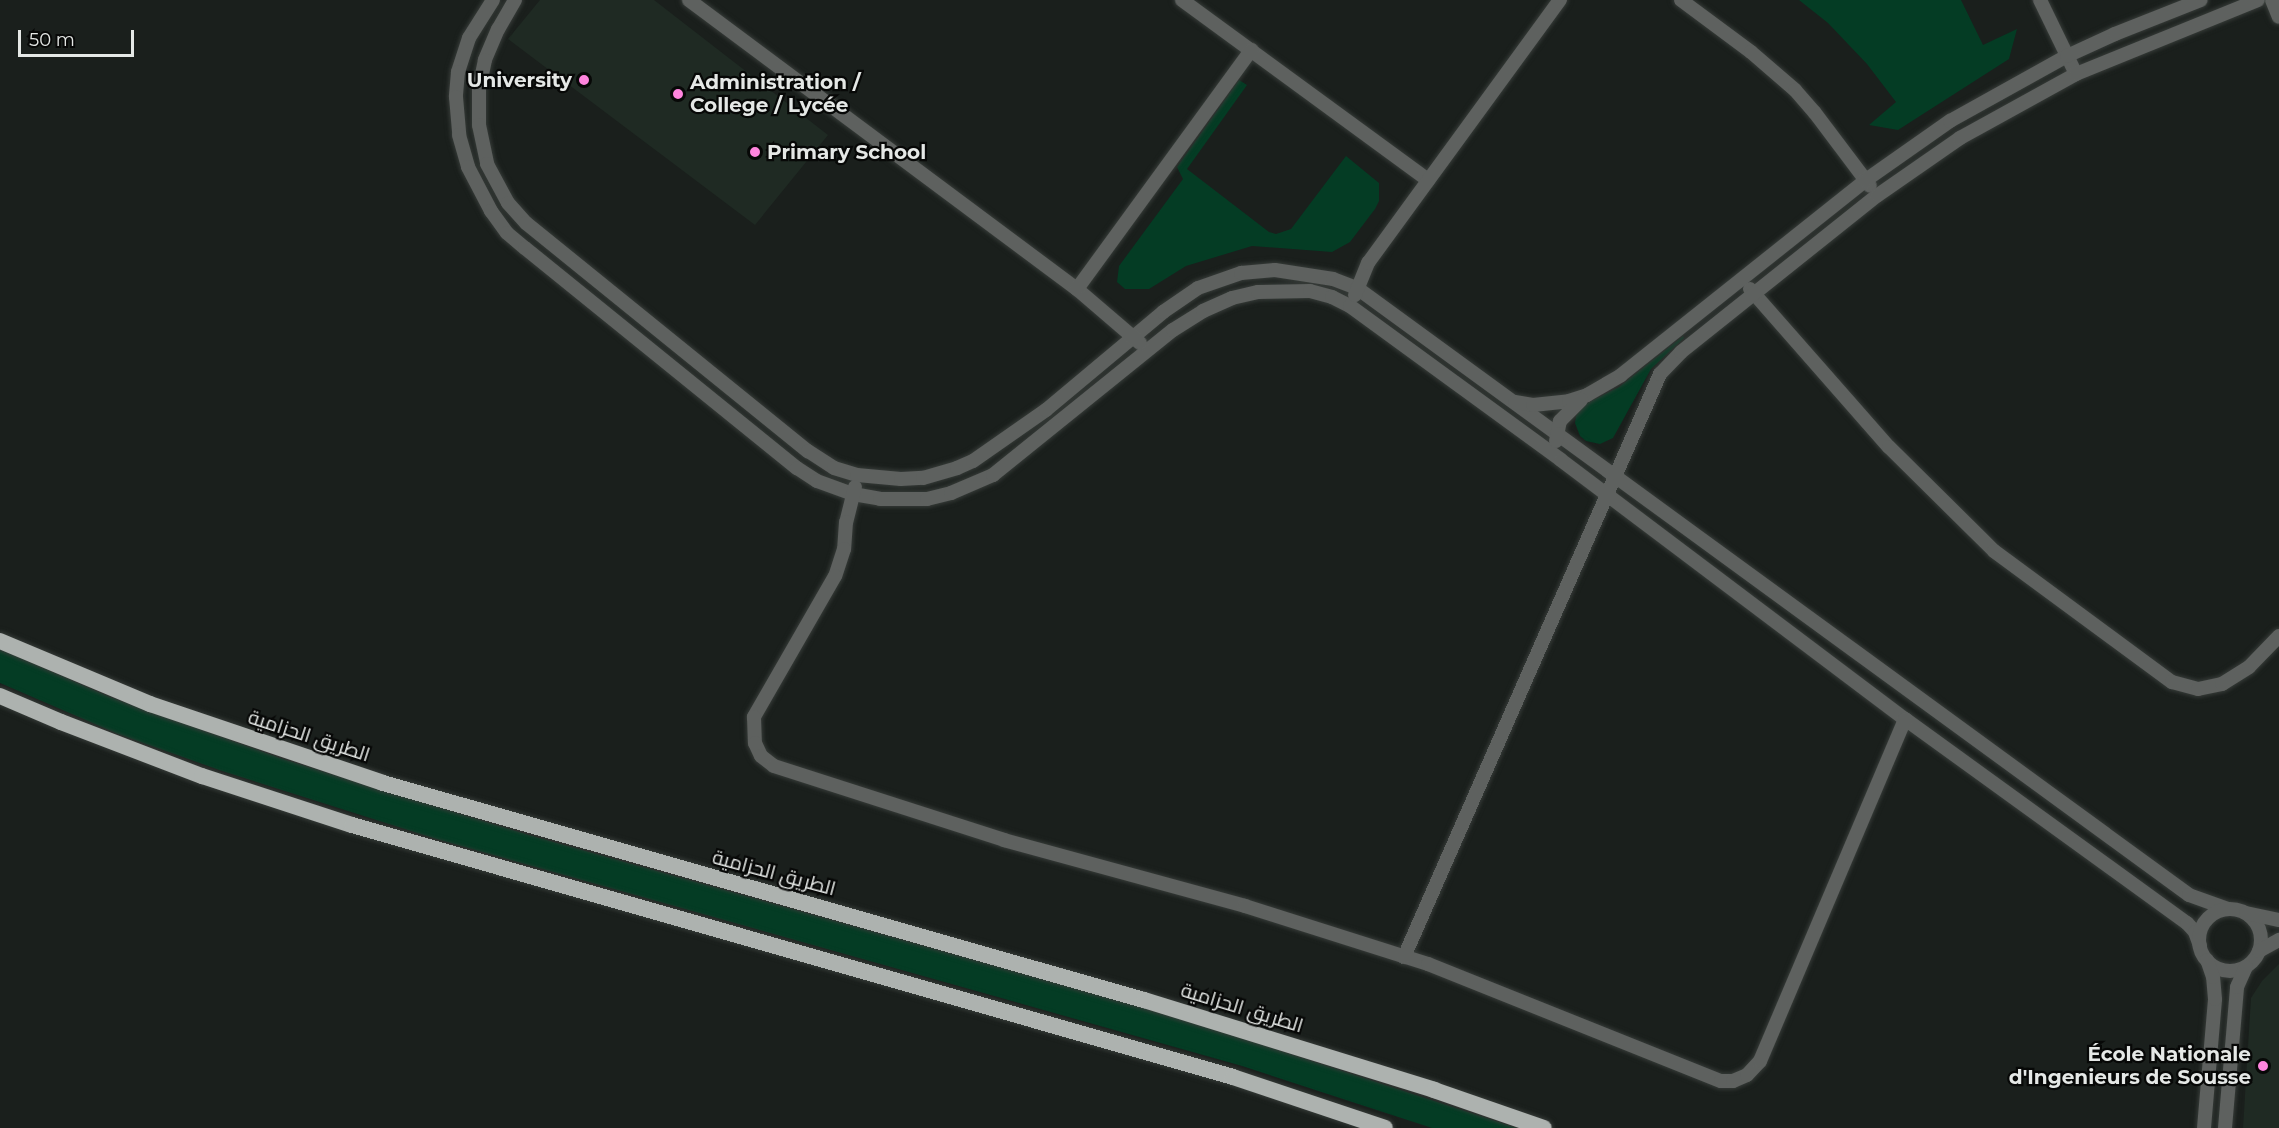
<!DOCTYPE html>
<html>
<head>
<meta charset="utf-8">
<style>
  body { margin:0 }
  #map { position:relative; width:2279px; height:1128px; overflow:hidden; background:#1a1f1c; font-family:Montserrat,Cairo,sans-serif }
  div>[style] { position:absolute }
  .built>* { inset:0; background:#1f2a23 }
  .green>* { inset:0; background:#043c24 }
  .roads { filter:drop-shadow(0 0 2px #363b38) drop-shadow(0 0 2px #363b38) }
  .minor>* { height:14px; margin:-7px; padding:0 7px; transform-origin:7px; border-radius:7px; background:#5e615f }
  .minor>.ring { margin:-7px; padding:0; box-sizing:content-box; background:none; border:14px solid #5e615f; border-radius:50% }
  .trunk>* { height:16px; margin:-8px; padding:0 8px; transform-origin:8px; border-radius:8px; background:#adb2af }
  .dots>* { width:16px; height:16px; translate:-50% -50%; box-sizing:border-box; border:3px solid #070807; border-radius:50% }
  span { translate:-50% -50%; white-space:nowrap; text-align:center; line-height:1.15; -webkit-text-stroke:4.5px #070807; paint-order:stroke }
  .poi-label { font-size:20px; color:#e5e8e6; font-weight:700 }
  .right { translate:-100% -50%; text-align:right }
  .left { translate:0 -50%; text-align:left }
  .street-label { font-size:20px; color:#e5e8e6 }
  .scale { position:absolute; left:18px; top:30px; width:116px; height:27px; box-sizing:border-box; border:3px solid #e5e8e6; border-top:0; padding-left:8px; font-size:18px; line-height:21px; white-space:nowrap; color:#e5e8e6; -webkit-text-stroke:4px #070807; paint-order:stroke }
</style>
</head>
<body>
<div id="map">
  <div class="built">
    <div style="clip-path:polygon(540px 0,654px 0,828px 135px,755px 225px,508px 39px)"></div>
    <div style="clip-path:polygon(2279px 964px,2279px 1128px,2243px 1128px,2251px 998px,2262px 981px)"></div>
  </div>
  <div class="green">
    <div style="clip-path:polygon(1799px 0,1961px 0,1983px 45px,2017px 29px,2009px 59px,1898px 130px,1869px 125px,1896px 102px,1867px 64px,1828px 23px)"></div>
    <div style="clip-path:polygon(1239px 80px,1247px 85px,1187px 169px,1269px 232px,1276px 234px,1291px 229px,1346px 156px,1379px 183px,1379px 201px,1375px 209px,1350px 242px,1332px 252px,1252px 246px,1186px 266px,1149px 289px,1125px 289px,1117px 282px,1119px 266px,1183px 179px,1177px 167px)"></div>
    <div style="clip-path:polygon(1683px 336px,1684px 338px,1651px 369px,1613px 438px,1600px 444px,1586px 441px,1580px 436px,1575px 423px,1576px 416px,1585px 404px,1619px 387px)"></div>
    <div style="clip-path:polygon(0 649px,110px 697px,283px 759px,529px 835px,1184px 1019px,1517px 1128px,1432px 1128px,1242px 1066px,433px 838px,222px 771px,118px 734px,0 683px)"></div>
  </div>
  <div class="roads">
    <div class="minor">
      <div style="left:493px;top:0;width:45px;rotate:122.3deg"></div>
      <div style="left:469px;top:38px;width:36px;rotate:108deg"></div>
      <div style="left:458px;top:72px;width:25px;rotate:95deg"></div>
      <div style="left:456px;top:97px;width:38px;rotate:85deg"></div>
      <div style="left:459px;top:135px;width:33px;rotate:74deg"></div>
      <div style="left:468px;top:167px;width:50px;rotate:62.4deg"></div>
      <div style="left:491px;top:211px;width:27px;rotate:54deg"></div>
      <div style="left:507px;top:233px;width:23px;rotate:40deg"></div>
      <div style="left:525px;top:248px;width:350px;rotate:39deg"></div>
      <div style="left:797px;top:468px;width:24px;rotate:33deg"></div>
      <div style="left:817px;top:481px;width:38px;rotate:20deg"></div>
      <div style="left:853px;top:494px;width:27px;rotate:10deg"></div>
      <div style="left:880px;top:499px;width:47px"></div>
      <div style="left:927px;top:499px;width:25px;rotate:-14deg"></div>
      <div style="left:951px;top:493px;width:46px;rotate:-23.2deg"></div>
      <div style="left:993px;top:475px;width:231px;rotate:-38.9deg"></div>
      <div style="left:1173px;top:330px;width:36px;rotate:-32deg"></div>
      <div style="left:1203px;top:311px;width:32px;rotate:-24deg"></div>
      <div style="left:1232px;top:298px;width:27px;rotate:-13deg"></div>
      <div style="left:1258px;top:292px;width:52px;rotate:-1.1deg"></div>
      <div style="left:1310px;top:291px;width:23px;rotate:15deg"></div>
      <div style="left:1332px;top:297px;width:20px;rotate:27deg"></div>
      <div style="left:1350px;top:306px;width:261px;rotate:36.1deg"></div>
      <div style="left:1561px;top:460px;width:431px;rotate:37deg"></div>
      <div style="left:1905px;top:719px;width:348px;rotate:35.9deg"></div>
      <div style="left:2187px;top:923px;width:12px;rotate:48deg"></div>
      <div style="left:2195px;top:932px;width:15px;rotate:70deg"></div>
      <div style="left:515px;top:0;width:34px;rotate:120deg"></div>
      <div style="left:498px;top:29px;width:34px;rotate:113deg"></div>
      <div style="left:485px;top:60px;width:29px;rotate:102deg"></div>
      <div style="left:479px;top:88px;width:37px;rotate:90deg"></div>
      <div style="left:479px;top:125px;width:40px;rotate:78deg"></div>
      <div style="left:487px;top:164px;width:44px;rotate:61.7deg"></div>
      <div style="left:508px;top:203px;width:27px;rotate:48deg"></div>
      <div style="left:526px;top:223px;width:363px;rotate:39deg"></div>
      <div style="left:808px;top:451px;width:31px;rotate:33deg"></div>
      <div style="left:834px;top:468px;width:24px;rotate:17deg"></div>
      <div style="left:857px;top:475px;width:44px;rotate:5.2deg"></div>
      <div style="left:901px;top:479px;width:22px;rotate:-3deg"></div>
      <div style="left:923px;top:478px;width:35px;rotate:-16deg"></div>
      <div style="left:957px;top:468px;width:17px;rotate:-24deg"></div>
      <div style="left:973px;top:461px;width:89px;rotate:-34.9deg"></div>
      <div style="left:1046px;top:410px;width:153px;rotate:-39.9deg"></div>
      <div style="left:1163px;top:312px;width:42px;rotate:-34.4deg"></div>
      <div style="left:1198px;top:288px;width:46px;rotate:-19.2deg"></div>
      <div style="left:1241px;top:273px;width:34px;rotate:-5deg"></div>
      <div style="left:1275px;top:270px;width:59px;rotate:8.8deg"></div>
      <div style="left:1333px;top:279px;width:26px;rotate:21deg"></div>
      <div style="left:1357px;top:288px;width:1030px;rotate:36.11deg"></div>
      <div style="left:2189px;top:895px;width:41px;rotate:19.7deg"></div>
      <div style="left:689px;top:0;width:484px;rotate:36.7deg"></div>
      <div style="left:1077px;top:289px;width:83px;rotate:40.6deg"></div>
      <div style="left:1182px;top:0;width:305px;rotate:36.2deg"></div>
      <div style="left:1681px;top:0;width:87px;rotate:36.6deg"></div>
      <div style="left:1751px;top:52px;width:58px;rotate:40.8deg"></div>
      <div style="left:1795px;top:90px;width:30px;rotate:49deg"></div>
      <div style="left:1815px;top:113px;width:91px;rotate:53deg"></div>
      <div style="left:2040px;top:0;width:82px;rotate:64.1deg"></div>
      <div style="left:2272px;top:0;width:18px;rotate:68deg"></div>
      <div style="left:1077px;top:289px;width:296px;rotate:-53.9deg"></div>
      <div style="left:1750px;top:289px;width:210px;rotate:48.7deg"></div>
      <div style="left:1889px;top:447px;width:148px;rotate:44.7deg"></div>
      <div style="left:1994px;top:551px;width:221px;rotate:36.4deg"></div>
      <div style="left:2172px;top:682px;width:27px;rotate:15deg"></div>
      <div style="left:2198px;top:689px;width:25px;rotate:-12deg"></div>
      <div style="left:2222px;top:684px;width:32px;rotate:-32deg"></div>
      <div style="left:2249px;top:667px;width:43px;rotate:-45.9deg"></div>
      <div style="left:1355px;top:295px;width:35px;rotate:-68deg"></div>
      <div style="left:1368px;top:263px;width:326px;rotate:-53.9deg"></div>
      <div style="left:1515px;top:402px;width:18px;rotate:9deg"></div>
      <div style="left:1533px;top:405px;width:36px;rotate:-6deg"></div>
      <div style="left:1569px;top:401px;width:19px;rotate:-18deg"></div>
      <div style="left:1587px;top:395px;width:39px;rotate:-30deg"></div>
      <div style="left:1621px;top:375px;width:313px;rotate:-38.5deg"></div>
      <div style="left:1866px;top:180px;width:103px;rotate:-35.1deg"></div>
      <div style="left:1950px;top:121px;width:134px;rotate:-29.1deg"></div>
      <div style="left:2067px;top:56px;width:53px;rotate:-24.6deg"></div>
      <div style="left:2115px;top:34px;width:92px;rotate:-21.6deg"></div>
      <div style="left:1556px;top:441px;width:20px;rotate:-79deg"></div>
      <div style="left:1560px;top:421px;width:30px;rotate:-45deg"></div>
      <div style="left:855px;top:487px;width:36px;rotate:104deg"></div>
      <div style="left:846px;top:522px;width:27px;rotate:94deg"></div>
      <div style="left:844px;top:549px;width:28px;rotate:108deg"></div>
      <div style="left:835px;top:576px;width:163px;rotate:119.9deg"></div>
      <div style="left:754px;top:717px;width:26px;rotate:88deg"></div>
      <div style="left:755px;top:743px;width:14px;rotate:65deg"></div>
      <div style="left:761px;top:756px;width:16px;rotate:38deg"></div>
      <div style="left:774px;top:766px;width:242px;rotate:17.8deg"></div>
      <div style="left:1004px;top:840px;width:250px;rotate:15.3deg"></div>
      <div style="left:1245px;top:906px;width:192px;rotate:17.6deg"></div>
      <div style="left:1428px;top:964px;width:315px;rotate:21.8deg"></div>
      <div style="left:1721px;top:1081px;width:12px"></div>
      <div style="left:1733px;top:1081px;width:15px;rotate:-23deg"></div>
      <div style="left:1747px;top:1075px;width:19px;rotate:-47deg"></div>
      <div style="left:1760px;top:1061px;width:371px;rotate:-67deg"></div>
      <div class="ring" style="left:2199px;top:909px;width:48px;height:48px"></div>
      <div style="left:2246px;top:913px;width:34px;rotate:12deg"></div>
      <div style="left:2259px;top:951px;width:23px;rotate:-29deg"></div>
      <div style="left:1404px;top:957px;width:637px;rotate:-66.29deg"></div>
      <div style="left:1660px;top:374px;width:30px;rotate:-46deg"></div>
      <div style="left:1681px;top:352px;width:252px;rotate:-38.6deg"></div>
      <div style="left:1878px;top:195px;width:100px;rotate:-34.8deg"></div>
      <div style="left:1960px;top:138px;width:132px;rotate:-28.9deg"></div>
      <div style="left:2076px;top:74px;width:196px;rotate:-22.1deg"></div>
      <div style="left:2204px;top:1128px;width:129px;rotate:-85.1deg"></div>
      <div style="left:2215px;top:999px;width:22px;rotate:-95deg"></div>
      <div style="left:2213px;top:977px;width:18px;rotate:-109deg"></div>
      <div style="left:2225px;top:1128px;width:142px;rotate:-85.1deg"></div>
      <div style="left:2237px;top:987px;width:22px;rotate:-66deg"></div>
    </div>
    <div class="trunk">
      <div style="left:0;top:641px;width:163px;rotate:22.8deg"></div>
      <div style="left:150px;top:704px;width:246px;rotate:18.7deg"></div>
      <div style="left:383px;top:783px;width:791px;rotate:15.92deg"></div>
      <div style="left:1144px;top:1000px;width:304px;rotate:17.2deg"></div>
      <div style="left:1434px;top:1090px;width:116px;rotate:19.1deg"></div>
      <div style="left:0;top:696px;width:66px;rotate:23.1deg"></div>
      <div style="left:61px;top:722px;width:151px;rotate:21deg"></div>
      <div style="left:202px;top:776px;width:158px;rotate:18.1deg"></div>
      <div style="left:352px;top:825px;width:916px;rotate:15.96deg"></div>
      <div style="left:1233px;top:1077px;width:160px;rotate:18.5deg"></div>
    </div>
  </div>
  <div class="dots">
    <div style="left:584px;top:80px;background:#ff85de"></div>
    <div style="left:678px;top:94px;background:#ff85de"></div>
    <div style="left:755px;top:152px;background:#ff85de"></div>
    <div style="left:2263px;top:1066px;background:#ff85de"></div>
  </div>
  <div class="poi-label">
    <span class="right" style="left:572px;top:80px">University</span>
    <span class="left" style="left:690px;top:94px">Administration /<br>College / Lycée</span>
    <span class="left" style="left:767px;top:152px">Primary School</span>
    <span class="right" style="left:2251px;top:1066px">École Nationale<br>d'Ingenieurs de Sousse</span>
  </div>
  <div class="street-label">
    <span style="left:309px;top:736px;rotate:18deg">الطريق الحزامية</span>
    <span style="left:774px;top:873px;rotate:15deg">الطريق الحزامية</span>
    <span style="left:1242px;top:1008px;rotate:17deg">الطريق الحزامية</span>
  </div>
  <div class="scale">50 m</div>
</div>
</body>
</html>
